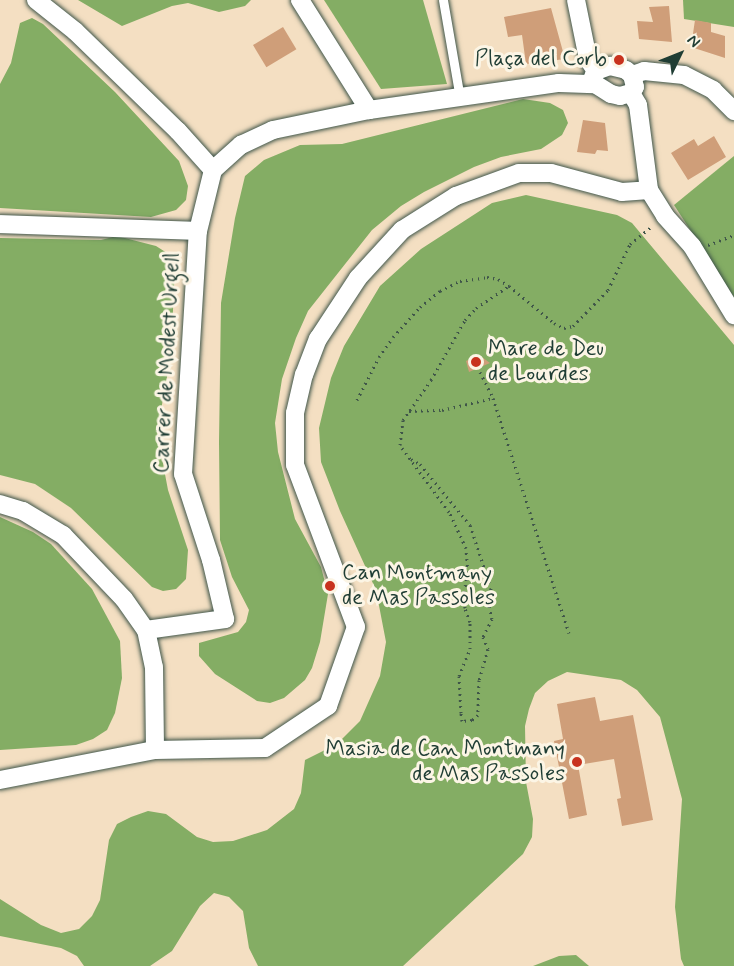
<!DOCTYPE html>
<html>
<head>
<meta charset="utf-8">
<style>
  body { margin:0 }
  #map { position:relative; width:734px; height:966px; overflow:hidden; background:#f4dfc2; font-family:Mynerve,sans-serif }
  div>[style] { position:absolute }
  .forest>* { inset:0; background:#84ad64 }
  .building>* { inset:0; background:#cf9e79; transform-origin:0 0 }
  .path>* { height:3px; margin-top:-1.5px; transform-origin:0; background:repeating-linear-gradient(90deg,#3f5549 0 1.5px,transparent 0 6px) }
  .roads { filter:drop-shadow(0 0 2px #3f5549) drop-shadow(0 0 2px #3f5549) }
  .service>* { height:9px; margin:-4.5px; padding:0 4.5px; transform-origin:4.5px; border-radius:4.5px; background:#fff }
  .minor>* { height:18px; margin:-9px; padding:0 9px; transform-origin:9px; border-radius:9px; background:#fff }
  .dots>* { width:16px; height:16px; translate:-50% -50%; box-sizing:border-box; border:3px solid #fcf5e5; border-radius:50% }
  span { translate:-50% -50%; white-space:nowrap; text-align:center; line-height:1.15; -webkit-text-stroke:6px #fcf5e5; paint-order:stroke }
  .poi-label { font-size:22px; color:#1f3d34 }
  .right { translate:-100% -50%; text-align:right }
  .left { translate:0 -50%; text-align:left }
  .street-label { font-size:22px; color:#1f3d34 }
  .north { position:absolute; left:650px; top:24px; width:60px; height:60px; -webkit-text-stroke:4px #fcf5e5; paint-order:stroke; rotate:47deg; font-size:16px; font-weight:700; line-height:24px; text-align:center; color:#1f3d34 }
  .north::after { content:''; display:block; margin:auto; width:21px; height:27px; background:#1f3d34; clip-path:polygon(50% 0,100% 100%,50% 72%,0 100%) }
</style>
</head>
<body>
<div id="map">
  <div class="forest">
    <div style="clip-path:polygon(78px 0,251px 0,245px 6px,219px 12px,188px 3px,172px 6px,122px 26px)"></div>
    <div style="clip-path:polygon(324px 0,423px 0,447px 84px,381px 89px)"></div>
    <div style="clip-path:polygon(683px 0,734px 0,734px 27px,684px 19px)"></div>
    <div style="clip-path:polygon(32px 18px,43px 24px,115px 92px,179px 161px,188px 186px,186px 200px,176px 210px,151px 217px,0 208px,0 84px,11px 63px,20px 23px)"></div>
    <div style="clip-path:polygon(523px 99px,550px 103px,563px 110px,568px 123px,562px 135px,541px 149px,501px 157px,474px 167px,424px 192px,401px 206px,372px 230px,308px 311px,296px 338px,282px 379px,275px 423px,278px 452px,295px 519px,321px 567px,328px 594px,320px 642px,312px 668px,305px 680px,284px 698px,270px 703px,257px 701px,215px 674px,199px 656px,199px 643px,238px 632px,246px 622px,249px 610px,232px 577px,220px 540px,219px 442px,221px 303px,235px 218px,245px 176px,264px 160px,300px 145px,342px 144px)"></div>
    <div style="clip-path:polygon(734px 156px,734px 297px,674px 205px)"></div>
    <div style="clip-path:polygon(526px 195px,617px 215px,632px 223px,734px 345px,734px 966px,684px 966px,681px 959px,675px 907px,682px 799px,660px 717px,637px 690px,621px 680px,567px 672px,548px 681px,535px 693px,529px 709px,525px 726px,526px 782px,533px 819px,532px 837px,523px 854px,403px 966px,258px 966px,249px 948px,243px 911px,229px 897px,214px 893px,200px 906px,172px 951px,150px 966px,84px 966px,77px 956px,61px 948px,0 936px,0 899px,41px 925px,61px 933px,79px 929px,92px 916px,100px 900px,109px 840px,117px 824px,131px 817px,148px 811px,166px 814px,197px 837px,213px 842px,233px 841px,267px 830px,294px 809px,301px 793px,305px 760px,337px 744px,360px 721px,380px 676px,386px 642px,376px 590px,340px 511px,321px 462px,319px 428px,331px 378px,344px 346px,380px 286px,421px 249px,492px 203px)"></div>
    <div style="clip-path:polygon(117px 236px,156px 246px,167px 253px,175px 265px,171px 355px,157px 432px,168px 490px,188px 550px,186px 579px,176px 589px,163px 591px,152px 587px,71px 508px,35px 484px,0 475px,0 238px,101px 240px)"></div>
    <div style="clip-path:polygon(0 517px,33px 532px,51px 544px,92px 589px,120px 641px,122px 678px,115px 713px,107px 730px,93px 739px,76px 745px,0 750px)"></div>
    <div style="clip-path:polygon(576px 955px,589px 966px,533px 966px,559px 956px)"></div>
  </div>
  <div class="building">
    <div style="clip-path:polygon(669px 6px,672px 42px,639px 39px,637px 21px,653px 22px,649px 7px)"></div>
    <div style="clip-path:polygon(551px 8px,565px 59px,526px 64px,522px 35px,508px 37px,504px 17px)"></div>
    <div style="clip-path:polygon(695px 20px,711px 23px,711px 32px,725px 36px,725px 58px,691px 47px)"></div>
    <div style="left:283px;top:27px;width:26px;height:35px;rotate:59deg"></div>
    <div style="clip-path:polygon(583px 120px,605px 123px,608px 151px,597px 150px,595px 154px,577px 152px)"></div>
    <div style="clip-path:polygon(714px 136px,726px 157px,688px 180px,671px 153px,694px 139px,698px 146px)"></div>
    <div style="clip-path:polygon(479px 355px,490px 363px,469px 372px,466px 361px)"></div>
    <div style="clip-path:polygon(595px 697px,600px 721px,633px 715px,653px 820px,622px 826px,617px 799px,621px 798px,614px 759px,578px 765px,587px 815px,569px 819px,554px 741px,563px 739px,557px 704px)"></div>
  </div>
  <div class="path">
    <div style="left:708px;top:245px;width:28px;rotate:-21deg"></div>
    <div style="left:480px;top:372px;width:29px;rotate:63deg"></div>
    <div style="left:493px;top:398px;width:247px;rotate:72.1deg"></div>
    <div style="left:357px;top:400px;width:48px;rotate:-62.9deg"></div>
    <div style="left:379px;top:357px;width:24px;rotate:-55deg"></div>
    <div style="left:393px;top:337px;width:40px;rotate:-48deg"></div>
    <div style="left:420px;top:307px;width:26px;rotate:-39deg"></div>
    <div style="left:440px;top:291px;width:22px;rotate:-27deg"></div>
    <div style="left:460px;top:281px;width:27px;rotate:-8deg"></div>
    <div style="left:487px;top:277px;width:11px;rotate:10deg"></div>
    <div style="left:498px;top:279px;width:13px;rotate:32deg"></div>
    <div style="left:409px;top:411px;width:33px;rotate:-2deg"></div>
    <div style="left:442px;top:410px;width:52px;rotate:-13.2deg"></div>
    <div style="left:411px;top:459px;width:10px;rotate:29deg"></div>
    <div style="left:420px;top:464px;width:79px;rotate:50.7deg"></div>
    <div style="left:470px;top:525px;width:66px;rotate:71.6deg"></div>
    <div style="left:491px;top:588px;width:18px;rotate:96deg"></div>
    <div style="left:489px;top:606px;width:13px;rotate:77deg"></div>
    <div style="left:492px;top:619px;width:20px;rotate:117deg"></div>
    <div style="left:483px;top:637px;width:13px;rotate:67deg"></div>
    <div style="left:488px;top:649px;width:32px;rotate:106deg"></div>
    <div style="left:479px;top:680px;width:35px;rotate:92deg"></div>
    <div style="left:478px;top:715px;width:8px;rotate:140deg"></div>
    <div style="left:472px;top:720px;width:10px;rotate:174deg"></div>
    <div style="left:462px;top:721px;width:8px;rotate:-97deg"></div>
    <div style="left:461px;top:713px;width:37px;rotate:-93deg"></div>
    <div style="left:459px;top:676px;width:29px;rotate:-68deg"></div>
    <div style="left:470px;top:649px;width:27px;rotate:-90deg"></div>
    <div style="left:470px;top:622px;width:15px;rotate:-110deg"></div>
    <div style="left:465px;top:608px;width:16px;rotate:-94deg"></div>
    <div style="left:464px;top:592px;width:20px;rotate:-79deg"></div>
    <div style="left:468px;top:572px;width:24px;rotate:-95deg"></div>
    <div style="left:466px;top:548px;width:40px;rotate:-115deg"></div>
    <div style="left:449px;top:512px;width:83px;rotate:-126.2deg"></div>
    <div style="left:400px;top:445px;width:25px;rotate:-83deg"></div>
    <div style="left:403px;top:420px;width:49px;rotate:-55deg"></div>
    <div style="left:431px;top:380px;width:69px;rotate:-60.5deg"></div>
    <div style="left:465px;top:320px;width:16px;rotate:-47deg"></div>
    <div style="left:476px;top:308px;width:40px;rotate:-34deg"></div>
    <div style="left:509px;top:286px;width:58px;rotate:39.4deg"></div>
    <div style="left:554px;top:323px;width:11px;rotate:27deg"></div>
    <div style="left:564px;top:328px;width:9px;rotate:-13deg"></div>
    <div style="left:573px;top:326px;width:50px;rotate:-45.8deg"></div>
    <div style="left:608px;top:290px;width:51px;rotate:-64.4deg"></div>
    <div style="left:630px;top:244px;width:28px;rotate:-39deg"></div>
  </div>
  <div class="roads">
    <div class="service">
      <div style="left:443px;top:0;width:99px;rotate:80.2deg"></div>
    </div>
    <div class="minor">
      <div style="left:36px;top:0;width:50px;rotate:38.5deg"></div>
      <div style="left:75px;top:31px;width:144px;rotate:44.2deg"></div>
      <div style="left:178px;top:131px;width:52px;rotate:48.1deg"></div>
      <div style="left:300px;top:0;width:130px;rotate:57.9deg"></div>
      <div style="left:576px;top:0;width:60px;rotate:78.5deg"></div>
      <div style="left:588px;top:59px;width:14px;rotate:56deg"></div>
      <div style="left:610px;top:66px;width:16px;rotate:14deg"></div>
      <div style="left:626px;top:70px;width:8px;rotate:40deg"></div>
      <div style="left:632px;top:75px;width:12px;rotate:76deg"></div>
      <div style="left:635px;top:87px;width:7px;rotate:124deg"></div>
      <div style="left:631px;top:93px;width:11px;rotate:165deg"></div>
      <div style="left:620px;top:96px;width:9px;rotate:-167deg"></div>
      <div style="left:611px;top:94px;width:19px;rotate:-148deg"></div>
      <div style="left:595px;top:84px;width:7px;rotate:-106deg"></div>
      <div style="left:593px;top:77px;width:7px;rotate:-63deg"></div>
      <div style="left:596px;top:71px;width:15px;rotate:-20deg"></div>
      <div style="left:632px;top:75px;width:13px;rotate:-18deg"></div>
      <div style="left:644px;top:71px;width:40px;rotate:5.7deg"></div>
      <div style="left:684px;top:75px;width:33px;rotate:27deg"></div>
      <div style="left:713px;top:90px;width:30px;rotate:45deg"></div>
      <div style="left:631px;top:93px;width:14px;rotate:60deg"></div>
      <div style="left:638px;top:105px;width:86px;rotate:82.6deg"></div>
      <div style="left:649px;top:190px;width:31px;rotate:58deg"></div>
      <div style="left:665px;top:216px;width:40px;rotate:48deg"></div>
      <div style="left:692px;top:246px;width:81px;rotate:58.7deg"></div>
      <div style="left:213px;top:170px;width:38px;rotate:-42deg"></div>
      <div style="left:241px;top:145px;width:35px;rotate:-25deg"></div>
      <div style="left:273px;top:130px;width:98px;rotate:-11.8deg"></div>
      <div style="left:369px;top:110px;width:192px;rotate:-8.1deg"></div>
      <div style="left:559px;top:83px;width:36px;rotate:2deg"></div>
      <div style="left:0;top:224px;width:198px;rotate:2deg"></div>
      <div style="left:0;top:504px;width:24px;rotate:17deg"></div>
      <div style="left:23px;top:511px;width:47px;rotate:31deg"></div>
      <div style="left:63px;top:535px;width:88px;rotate:46.4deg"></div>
      <div style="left:124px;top:599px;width:38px;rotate:55deg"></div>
      <div style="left:146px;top:630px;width:38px;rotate:78deg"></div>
      <div style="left:154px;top:667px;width:83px;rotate:89.3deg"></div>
      <div style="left:146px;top:630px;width:80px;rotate:-7.9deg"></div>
      <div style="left:225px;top:619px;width:61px;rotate:-103.3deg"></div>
      <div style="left:211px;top:560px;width:90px;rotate:-108deg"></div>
      <div style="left:183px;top:474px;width:243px;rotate:-86.5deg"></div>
      <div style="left:198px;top:231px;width:63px;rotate:-76.2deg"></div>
      <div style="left:0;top:780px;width:158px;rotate:-11deg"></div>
      <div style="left:155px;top:750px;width:110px;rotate:-1deg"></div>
      <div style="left:265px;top:748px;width:76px;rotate:-33.7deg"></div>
      <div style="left:328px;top:706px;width:84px;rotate:-70.5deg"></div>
      <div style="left:356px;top:627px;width:173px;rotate:-110.6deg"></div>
      <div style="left:295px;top:465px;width:52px;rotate:-90deg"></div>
      <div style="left:295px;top:413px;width:39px;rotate:-77deg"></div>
      <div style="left:304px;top:375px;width:39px;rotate:-69deg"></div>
      <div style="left:318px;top:339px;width:73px;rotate:-56.7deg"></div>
      <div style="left:358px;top:278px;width:65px;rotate:-47.5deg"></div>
      <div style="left:402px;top:230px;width:64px;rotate:-32.2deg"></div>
      <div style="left:456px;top:196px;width:67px;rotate:-20.1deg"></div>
      <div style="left:519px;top:173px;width:32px"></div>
      <div style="left:551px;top:173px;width:73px;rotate:15deg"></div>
      <div style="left:622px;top:192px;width:27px;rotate:-4deg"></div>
    </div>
  </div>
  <div class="dots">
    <div style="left:619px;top:60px;background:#c8321e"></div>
    <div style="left:476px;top:362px;background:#c8321e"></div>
    <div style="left:330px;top:586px;background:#c8321e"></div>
    <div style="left:577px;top:762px;background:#c8321e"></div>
  </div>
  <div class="poi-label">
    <span class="right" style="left:607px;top:60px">Plaça del Corb</span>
    <span class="left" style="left:488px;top:362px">Mare de Deu<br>de Lourdes</span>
    <span class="left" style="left:342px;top:586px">Can Montmany<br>de Mas Passoles</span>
    <span class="right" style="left:565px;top:762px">Masia de Can Montmany<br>de Mas Passoles</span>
  </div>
  <div class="street-label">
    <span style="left:168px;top:363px;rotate:-87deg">Carrer de Modest Urgell</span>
  </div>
  <div class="north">N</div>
</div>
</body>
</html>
